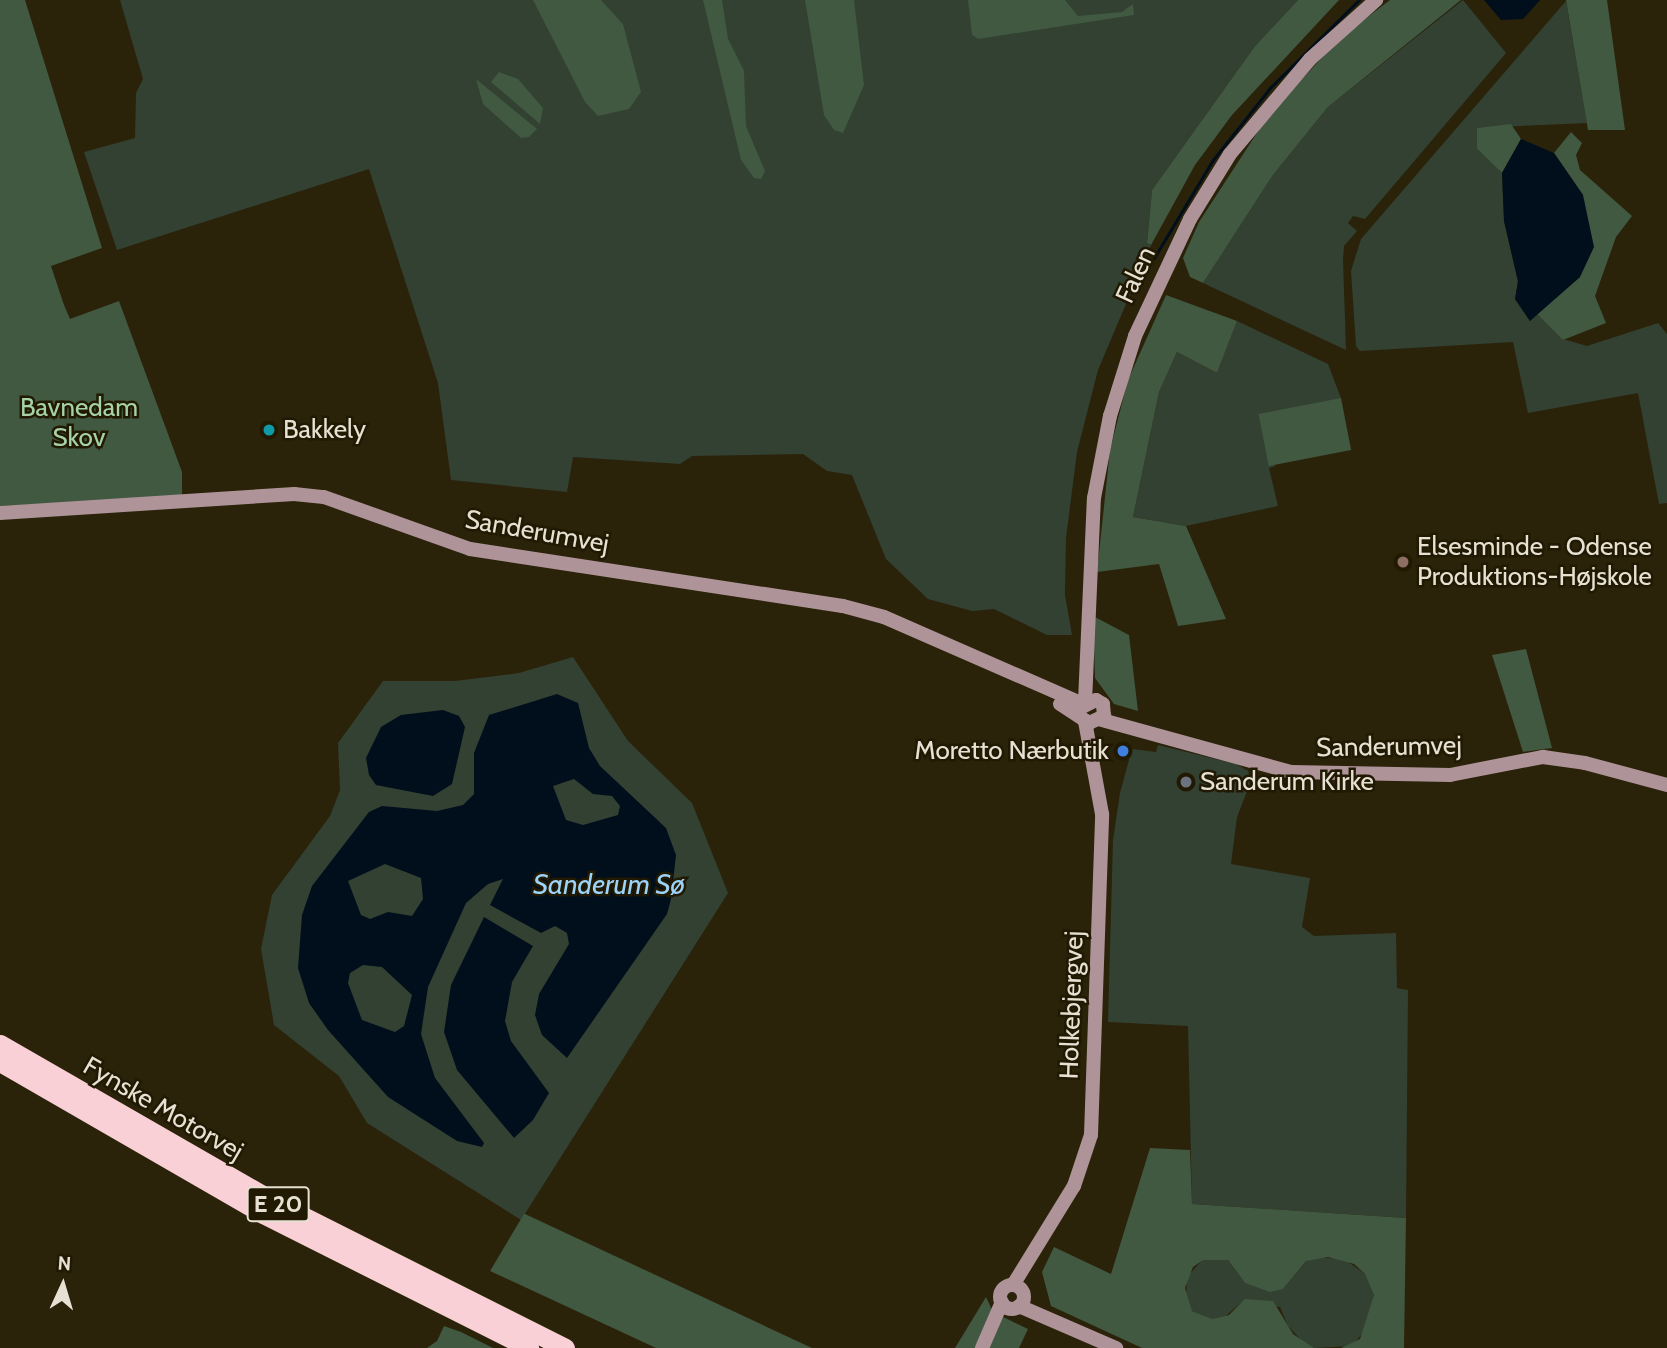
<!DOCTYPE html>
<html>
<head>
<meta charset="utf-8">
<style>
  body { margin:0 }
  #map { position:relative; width:1667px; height:1348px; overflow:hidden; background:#2b220a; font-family:Cabin,sans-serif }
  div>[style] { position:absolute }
  .green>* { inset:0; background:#324132 }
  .forest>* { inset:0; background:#415841; transform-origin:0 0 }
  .water>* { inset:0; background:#000f1b }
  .stream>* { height:2.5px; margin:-1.25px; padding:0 1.25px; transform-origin:1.25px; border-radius:1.25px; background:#000f1b }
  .secondary>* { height:14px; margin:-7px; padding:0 7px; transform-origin:7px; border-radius:7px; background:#ae9498 }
  .secondary>.ring { margin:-7px; padding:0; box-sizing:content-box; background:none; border:14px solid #ae9498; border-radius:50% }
  .highway>* { height:19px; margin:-9.5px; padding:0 9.5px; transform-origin:9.5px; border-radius:9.5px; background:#f9d0d6 }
  .dots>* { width:19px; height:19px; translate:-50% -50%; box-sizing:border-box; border:4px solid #211902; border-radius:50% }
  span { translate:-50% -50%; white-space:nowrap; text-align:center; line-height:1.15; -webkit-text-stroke:5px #211902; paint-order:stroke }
  .shield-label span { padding:2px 5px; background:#211902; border:2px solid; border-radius:5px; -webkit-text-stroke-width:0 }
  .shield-label { font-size:24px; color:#e6e1d3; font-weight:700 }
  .street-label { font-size:26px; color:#e6e1d3 }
  .park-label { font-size:26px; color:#a5d2a6 }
  .poi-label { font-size:26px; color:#e6e1d3 }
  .left { translate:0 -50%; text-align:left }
  .right { translate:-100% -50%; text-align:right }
  .water-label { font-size:28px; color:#9dd3f8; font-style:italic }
  .north { position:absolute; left:28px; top:1250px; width:70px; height:70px; -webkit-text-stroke:5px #211902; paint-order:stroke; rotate:4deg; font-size:19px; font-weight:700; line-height:28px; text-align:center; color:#e6e1d3 }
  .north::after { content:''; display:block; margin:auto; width:24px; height:32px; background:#e6e1d3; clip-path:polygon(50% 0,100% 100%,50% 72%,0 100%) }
</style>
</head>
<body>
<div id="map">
  <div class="green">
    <div style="clip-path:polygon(120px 0,1298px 0,1255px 46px,1152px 190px,1147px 243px,1151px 245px,1098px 370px,1077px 452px,1066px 538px,1065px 595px,1072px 635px,1047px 635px,994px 609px,972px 611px,928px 599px,886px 559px,852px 475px,827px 471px,803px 454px,692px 456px,680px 464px,573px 457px,567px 492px,451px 480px,438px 383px,369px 169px,117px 250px,84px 152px,135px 138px,136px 93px,143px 79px)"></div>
    <div style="clip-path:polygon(1463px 0,1506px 53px,1365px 219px,1353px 216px,1348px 223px,1357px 231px,1344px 246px,1343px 260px,1346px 350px,1203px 283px,1273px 175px,1328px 107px)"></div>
    <div style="clip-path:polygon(1566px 1px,1587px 123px,1477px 128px,1477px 149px,1502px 173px,1504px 221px,1518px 282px,1515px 299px,1530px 321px,1537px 314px,1563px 339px,1587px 346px,1658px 323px,1667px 334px,1667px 503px,1659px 504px,1638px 393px,1528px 413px,1513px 342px,1360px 351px,1356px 346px,1351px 271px,1361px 239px)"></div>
    <div style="clip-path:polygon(1237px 321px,1328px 364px,1341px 398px,1261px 422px,1275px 466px,1269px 468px,1278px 506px,1186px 526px,1133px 517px,1159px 392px,1177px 352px,1217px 373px)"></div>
    <div style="clip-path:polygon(573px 657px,628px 741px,692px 803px,728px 893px,521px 1220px,367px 1123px,339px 1076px,274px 1025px,261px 949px,272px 895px,330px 816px,340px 790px,338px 743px,383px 681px,455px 681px,519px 673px)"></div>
    <div style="clip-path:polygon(1158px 745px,1236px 764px,1248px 771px,1251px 781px,1237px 817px,1231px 864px,1310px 878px,1302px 927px,1314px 936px,1396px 933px,1397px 988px,1408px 990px,1406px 1218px,1192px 1204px,1188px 1026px,1108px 1022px,1113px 840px,1120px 793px,1132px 749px,1156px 752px)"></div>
    <div style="clip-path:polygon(1316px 1257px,1344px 1259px,1365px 1274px,1371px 1285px,1374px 1295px,1366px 1329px,1352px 1346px,1314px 1348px,1303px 1342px,1288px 1326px,1280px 1307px,1241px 1303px,1222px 1319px,1213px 1319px,1192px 1311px,1186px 1300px,1187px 1277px,1202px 1260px,1228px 1260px,1245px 1283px,1283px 1289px,1306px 1261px)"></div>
  </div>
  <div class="forest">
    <div style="clip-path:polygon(0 0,25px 0,102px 248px,51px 266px,64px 305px,70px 319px,119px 301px,182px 472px,182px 497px,0 506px)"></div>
    <div style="clip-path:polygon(533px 0,601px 0,623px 24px,641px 92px,629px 109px,598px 116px,585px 102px)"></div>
    <div style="clip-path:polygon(703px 0,722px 0,728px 39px,744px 71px,746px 126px,765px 171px,761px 179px,754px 178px,741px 160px)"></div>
    <div style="clip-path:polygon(805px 0,854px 0,864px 85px,843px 133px,834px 130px,824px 115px)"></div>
    <div style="clip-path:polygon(968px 0,1065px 0,1078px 16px,1122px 12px,1133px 4px,1134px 15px,978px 39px,972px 35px)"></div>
    <div style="clip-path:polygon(1298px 0,1339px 0,1232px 115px,1195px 165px,1151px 245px,1147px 243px,1152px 190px,1255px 46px)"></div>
    <div style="clip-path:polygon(1390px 0,1461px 0,1328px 107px,1273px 175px,1203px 283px,1190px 277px,1183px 258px,1199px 222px,1268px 116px,1340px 38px)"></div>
    <div style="clip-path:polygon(1566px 0,1607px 0,1625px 130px,1588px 130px)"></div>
    <div style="clip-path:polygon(499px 72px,518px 79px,543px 108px,540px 124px,491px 82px)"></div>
    <div style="clip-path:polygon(476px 79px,537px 129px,529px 137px,521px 138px,483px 104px)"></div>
    <div style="clip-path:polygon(1511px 124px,1521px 139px,1502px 173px,1477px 149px,1477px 128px)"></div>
    <div style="clip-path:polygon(1571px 132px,1582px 143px,1576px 155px,1580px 170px,1632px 216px,1616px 237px,1595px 296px,1606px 323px,1563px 340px,1537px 314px,1580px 277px,1583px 195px,1554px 153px)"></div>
    <div style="clip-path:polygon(1166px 295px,1237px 321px,1217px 373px,1177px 352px,1159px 392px,1133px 517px,1186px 526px,1226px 619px,1178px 626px,1159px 564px,1097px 572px,1110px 450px,1128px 380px)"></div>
    <div style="left:1341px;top:398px;width:53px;height:84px;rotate:79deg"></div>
    <div style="clip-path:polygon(1093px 616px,1129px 635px,1138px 711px,1114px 704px,1095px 678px)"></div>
    <div style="clip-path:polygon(1526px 649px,1552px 748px,1523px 752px,1492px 655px)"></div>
    <div style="clip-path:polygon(1150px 1148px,1190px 1150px,1192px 1204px,1406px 1218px,1404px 1348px,1341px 1348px,1360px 1339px,1374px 1295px,1365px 1274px,1354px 1264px,1328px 1257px,1306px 1261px,1283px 1289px,1270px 1292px,1245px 1283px,1228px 1260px,1203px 1260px,1193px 1267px,1185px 1288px,1192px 1311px,1213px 1319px,1229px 1315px,1245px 1299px,1273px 1301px,1293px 1334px,1314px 1348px,1142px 1348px,1051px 1306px,1042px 1272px,1054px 1247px,1111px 1274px)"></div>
    <div style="clip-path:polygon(524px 1214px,525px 1214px,812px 1348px,656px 1348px,490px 1271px)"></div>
    <div style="clip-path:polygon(986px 1297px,993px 1312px,1028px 1329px,1019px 1348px,955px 1348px)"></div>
    <div style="clip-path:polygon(444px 1326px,461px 1332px,493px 1348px,427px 1348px,437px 1341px)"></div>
  </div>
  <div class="water">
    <div style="clip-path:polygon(1484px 0,1540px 0,1523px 19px,1501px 20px)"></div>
    <div style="clip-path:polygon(1521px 139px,1554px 153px,1583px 195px,1594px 247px,1580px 277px,1530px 321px,1515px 299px,1518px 281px,1504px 221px,1502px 173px)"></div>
    <div style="clip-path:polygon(evenodd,557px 694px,578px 703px,589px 748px,600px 766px,666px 828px,676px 855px,671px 899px,667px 914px,567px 1058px,542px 1035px,535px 1015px,539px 994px,569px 944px,567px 933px,555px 926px,541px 933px,490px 905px,503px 879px,488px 884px,466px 903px,428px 987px,421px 1034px,435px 1078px,484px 1143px,482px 1147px,457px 1141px,388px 1097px,328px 1030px,309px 1003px,298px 968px,302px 915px,312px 886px,369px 812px,382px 806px,437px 811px,463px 805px,474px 794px,474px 753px,489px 715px,557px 694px,574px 779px,593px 794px,612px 796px,620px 806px,618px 815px,583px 825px,566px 820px,553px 786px,574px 779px,557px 694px,385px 864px,421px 878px,423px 899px,412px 916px,388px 912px,370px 919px,361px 915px,348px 881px,385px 864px,557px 694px,363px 965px,382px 967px,412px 995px,404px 1026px,395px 1032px,362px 1020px,348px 983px,350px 973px,363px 965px)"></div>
    <div style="clip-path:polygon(443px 710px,459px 716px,465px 727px,452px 784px,433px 796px,376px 785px,369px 775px,366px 758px,381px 727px,401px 715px)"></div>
    <div style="clip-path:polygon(484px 917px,533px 946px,512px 982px,505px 1021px,511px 1041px,549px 1093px,533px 1120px,514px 1138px,457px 1070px,444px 1032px,451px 985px)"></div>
  </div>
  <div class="stream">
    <div style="left:1154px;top:258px;width:114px;rotate:-59deg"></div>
    <div style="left:1213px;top:160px;width:92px;rotate:-51.6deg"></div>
    <div style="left:1270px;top:88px;width:125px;rotate:-44.7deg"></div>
  </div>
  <div class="secondary">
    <div style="left:0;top:513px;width:295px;rotate:-3.7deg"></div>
    <div style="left:294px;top:494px;width:30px;rotate:6deg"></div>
    <div style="left:324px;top:497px;width:155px;rotate:19.6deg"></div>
    <div style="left:470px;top:549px;width:377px;rotate:8.7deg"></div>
    <div style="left:843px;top:606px;width:42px;rotate:15deg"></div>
    <div style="left:884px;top:617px;width:217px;rotate:23.6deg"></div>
    <div style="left:1085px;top:702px;width:204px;rotate:-87.5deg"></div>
    <div style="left:1094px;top:498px;width:84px;rotate:-79deg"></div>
    <div style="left:1110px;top:416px;width:84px;rotate:-72.6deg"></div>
    <div style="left:1135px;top:336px;width:129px;rotate:-64.8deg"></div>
    <div style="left:1190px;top:219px;width:76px;rotate:-58.4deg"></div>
    <div style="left:1230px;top:154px;width:124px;rotate:-49.9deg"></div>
    <div style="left:1310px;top:59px;width:89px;rotate:-41.8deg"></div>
    <div style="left:1060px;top:704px;width:35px;rotate:33deg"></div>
    <div style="left:1089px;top:723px;width:17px;rotate:-25deg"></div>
    <div style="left:1104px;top:716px;width:12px;rotate:-95deg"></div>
    <div style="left:1103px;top:704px;width:8px;rotate:-150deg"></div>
    <div style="left:1096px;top:700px;width:16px;rotate:153deg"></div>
    <div style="left:1102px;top:720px;width:196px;rotate:15.4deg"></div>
    <div style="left:1291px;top:772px;width:159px;rotate:1.1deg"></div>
    <div style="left:1450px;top:775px;width:95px;rotate:-11deg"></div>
    <div style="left:1543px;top:757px;width:42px;rotate:8.1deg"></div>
    <div style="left:1585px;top:763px;width:85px;rotate:15deg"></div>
    <div style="left:1013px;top:1285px;width:116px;rotate:-58.4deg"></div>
    <div style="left:1074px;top:1186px;width:54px;rotate:-71.6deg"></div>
    <div style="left:1091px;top:1135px;width:321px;rotate:-88deg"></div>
    <div style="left:1102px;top:814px;width:95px;rotate:-100.4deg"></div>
    <div class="ring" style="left:1000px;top:1285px;width:10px;height:10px"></div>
    <div style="left:1019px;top:1306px;width:106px;rotate:23.4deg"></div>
    <div style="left:982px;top:1348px;width:50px;rotate:-66.5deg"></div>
  </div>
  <div class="highway">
    <div style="left:0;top:1044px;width:313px;rotate:29.9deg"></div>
    <div style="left:271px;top:1200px;width:329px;rotate:26.7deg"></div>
    <div style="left:0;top:1062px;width:304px;rotate:30deg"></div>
    <div style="left:263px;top:1214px;width:298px;rotate:26.7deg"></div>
  </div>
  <div class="dots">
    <div style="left:269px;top:430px;background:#0f9aa8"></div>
    <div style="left:1403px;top:562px;background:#8d6e63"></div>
    <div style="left:1123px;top:751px;background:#3f7fe0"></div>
    <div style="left:1186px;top:782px;background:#6b7280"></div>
  </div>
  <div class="shield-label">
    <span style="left:278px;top:1204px">E 20</span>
  </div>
  <div class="street-label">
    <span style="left:1136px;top:275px;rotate:-65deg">Falen</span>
    <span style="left:537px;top:532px;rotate:10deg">Sanderumvej</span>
    <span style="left:1389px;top:747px;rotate:-1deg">Sanderumvej</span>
    <span style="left:1072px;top:1005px;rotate:-88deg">Holkebjergvej</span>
    <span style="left:163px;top:1109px;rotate:30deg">Fynske Motorvej</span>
  </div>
  <div class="park-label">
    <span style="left:79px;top:423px">Bavnedam<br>Skov</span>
  </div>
  <div class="poi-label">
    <span class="left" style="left:283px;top:430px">Bakkely</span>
    <span class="left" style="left:1417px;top:562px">Elsesminde - Odense<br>Produktions-Højskole</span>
    <span class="right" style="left:1109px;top:751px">Moretto Nærbutik</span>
    <span class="left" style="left:1200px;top:782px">Sanderum Kirke</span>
  </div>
  <div class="water-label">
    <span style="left:609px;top:884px">Sanderum Sø</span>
  </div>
  <div class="north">N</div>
</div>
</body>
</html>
